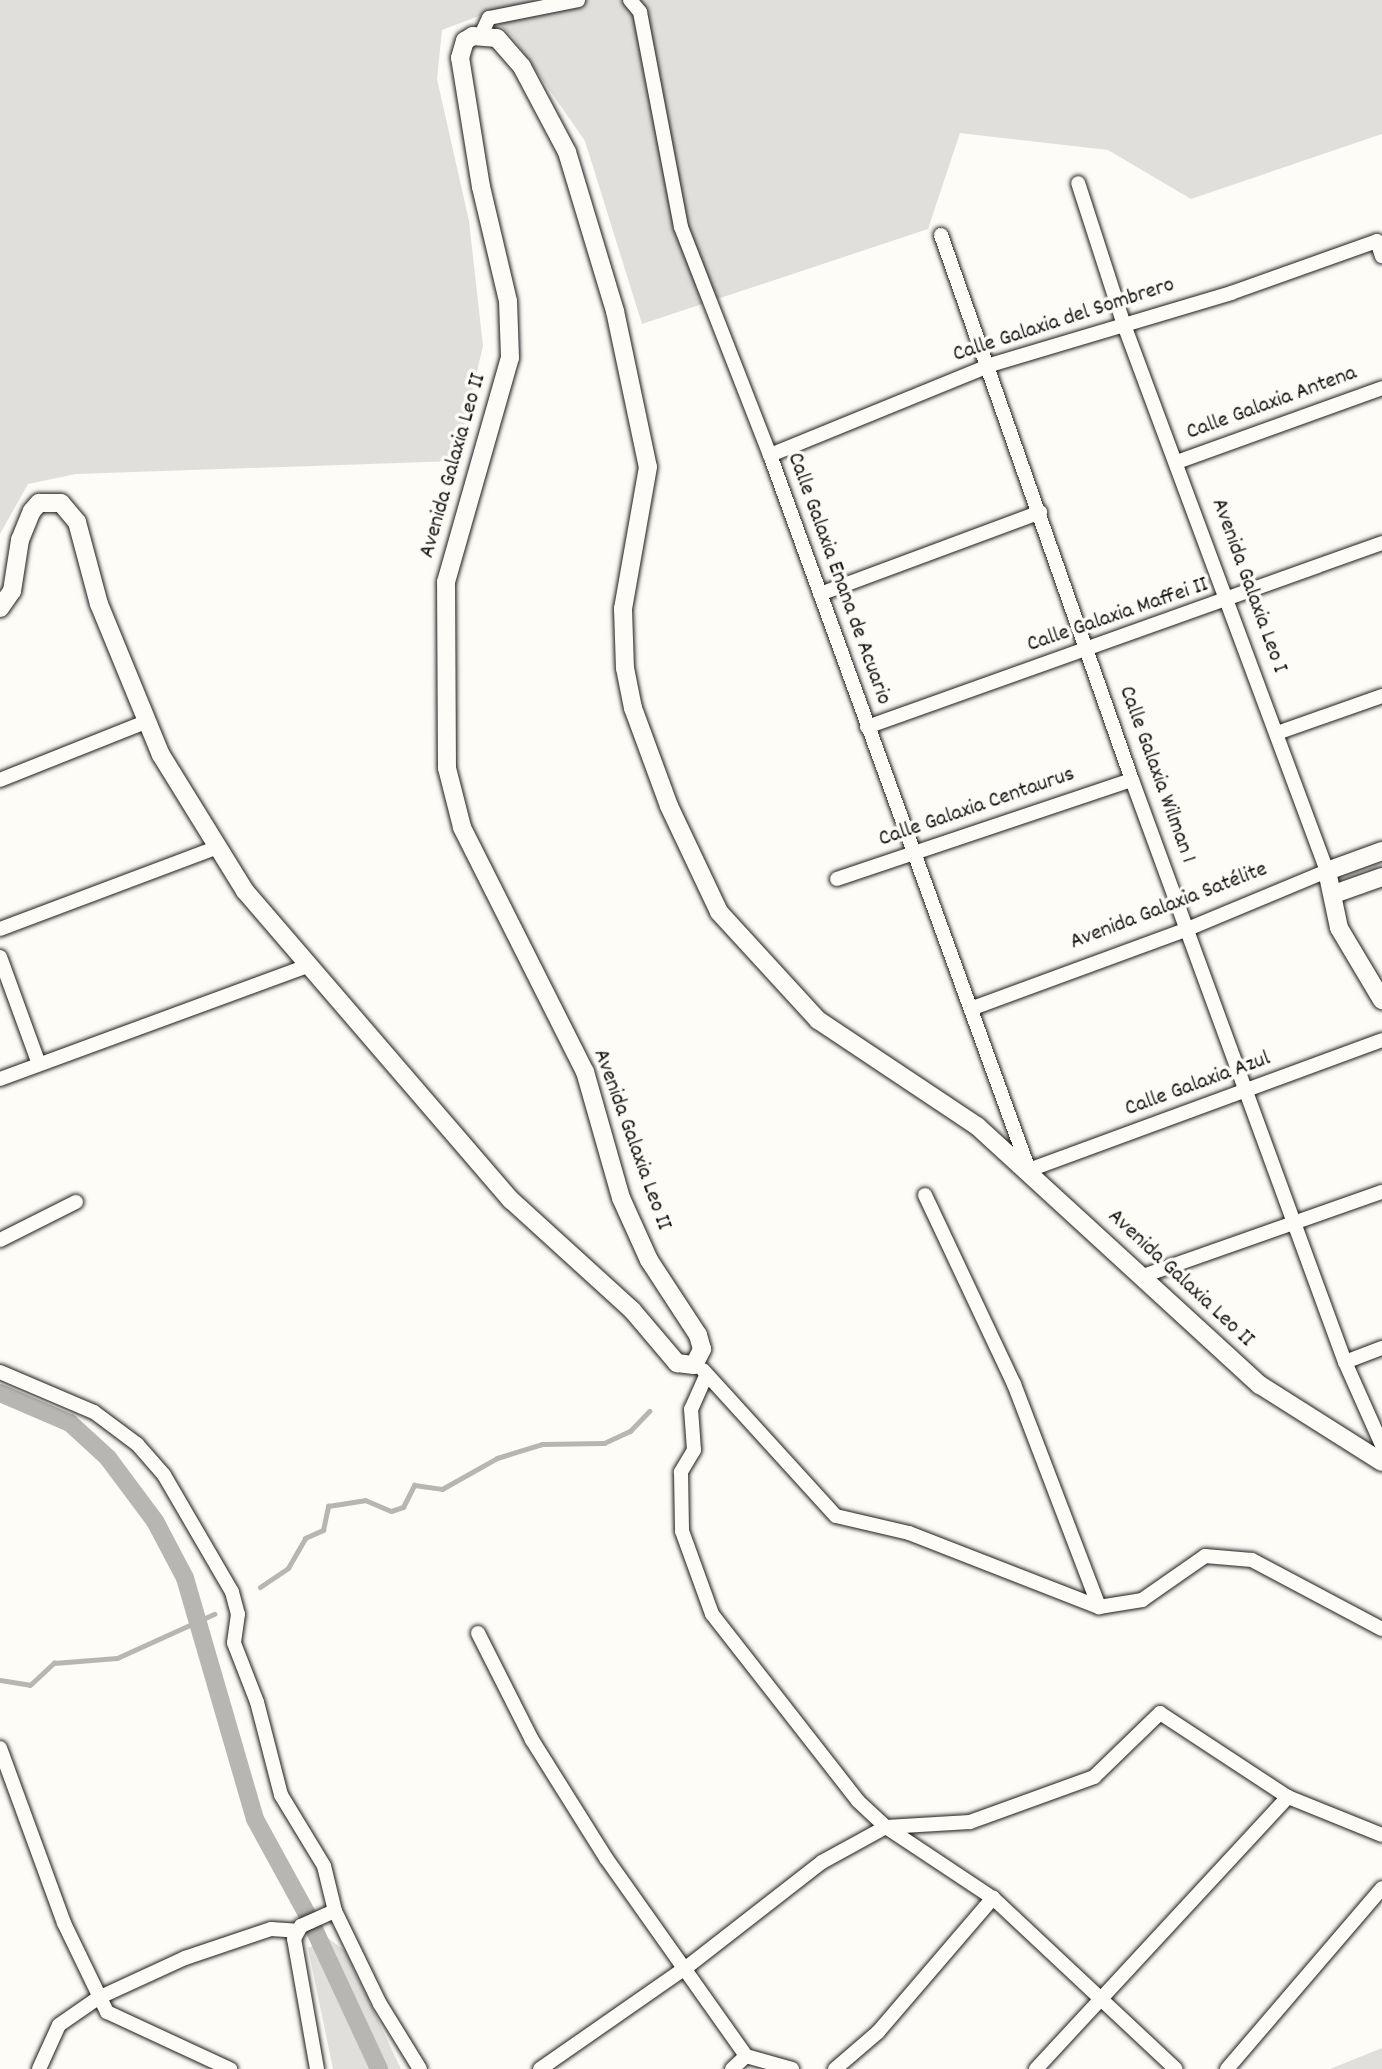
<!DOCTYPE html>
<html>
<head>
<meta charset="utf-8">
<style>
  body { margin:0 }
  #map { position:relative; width:1382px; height:2069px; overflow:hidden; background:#fdfcf7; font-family:Dekko,sans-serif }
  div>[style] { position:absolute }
  .green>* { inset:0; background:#e0dfdb }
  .stream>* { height:5px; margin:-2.5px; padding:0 2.5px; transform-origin:2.5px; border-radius:2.5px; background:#b7b6b2 }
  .canal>* { height:18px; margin:-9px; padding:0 9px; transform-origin:9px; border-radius:9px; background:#b7b6b2 }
  .roads { filter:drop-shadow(0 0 2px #1c1c1c) drop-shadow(0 0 2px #1c1c1c) }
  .minor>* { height:14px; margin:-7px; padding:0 7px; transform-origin:7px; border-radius:7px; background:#fdfcf7 }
  .tertiary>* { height:18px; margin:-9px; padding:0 9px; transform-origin:9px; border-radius:9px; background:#fdfcf7 }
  span { translate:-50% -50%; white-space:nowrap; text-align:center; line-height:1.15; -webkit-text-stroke:7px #fdfcf7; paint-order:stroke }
  .street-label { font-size:23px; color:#1c1c1c }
</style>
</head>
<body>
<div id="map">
  <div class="green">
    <div style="clip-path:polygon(0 0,1382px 0,1382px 134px,1191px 199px,1108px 150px,960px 133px,928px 229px,642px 324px,585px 141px,512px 36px,487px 13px,442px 30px,437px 79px,469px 221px,483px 346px,456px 461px,76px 474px,28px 484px,0 534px)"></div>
    <div style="clip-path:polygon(328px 1938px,345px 1951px,401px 2069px,333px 2069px,308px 1948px)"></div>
    <div style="clip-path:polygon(1382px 2048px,1382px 2069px,1330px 2069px)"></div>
  </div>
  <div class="stream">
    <div style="left:260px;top:1587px;width:34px;rotate:-34deg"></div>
    <div style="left:288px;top:1568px;width:34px;rotate:-60deg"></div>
    <div style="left:305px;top:1538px;width:20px;rotate:-24deg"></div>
    <div style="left:323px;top:1530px;width:25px;rotate:-78deg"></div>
    <div style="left:328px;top:1506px;width:37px;rotate:-9deg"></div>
    <div style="left:365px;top:1500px;width:28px;rotate:23deg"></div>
    <div style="left:391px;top:1511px;width:13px;rotate:-18deg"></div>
    <div style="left:403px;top:1507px;width:25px;rotate:-63deg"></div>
    <div style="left:414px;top:1485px;width:28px;rotate:8deg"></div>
    <div style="left:442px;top:1489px;width:63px;rotate:-29.4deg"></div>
    <div style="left:497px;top:1458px;width:47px;rotate:-17.3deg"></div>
    <div style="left:542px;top:1444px;width:62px;rotate:-0.9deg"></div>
    <div style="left:604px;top:1443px;width:29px;rotate:-25deg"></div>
    <div style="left:630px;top:1431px;width:28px;rotate:-46deg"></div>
    <div style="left:0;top:1680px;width:30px;rotate:9deg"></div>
    <div style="left:30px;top:1685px;width:33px;rotate:-43deg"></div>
    <div style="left:54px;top:1663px;width:63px;rotate:-4.5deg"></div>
    <div style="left:117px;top:1658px;width:107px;rotate:-24.4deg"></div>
  </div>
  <div class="canal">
    <div style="left:0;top:1393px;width:76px;rotate:23.2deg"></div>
    <div style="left:70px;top:1423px;width:52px;rotate:42.6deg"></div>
    <div style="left:108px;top:1458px;width:79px;rotate:53.3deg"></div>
    <div style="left:155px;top:1521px;width:64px;rotate:62.2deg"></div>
    <div style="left:185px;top:1578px;width:251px;rotate:73.8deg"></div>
    <div style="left:255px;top:1819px;width:111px;rotate:61.3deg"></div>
    <div style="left:308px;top:1916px;width:169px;rotate:65.1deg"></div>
  </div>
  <div class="roads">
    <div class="minor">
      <div style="left:630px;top:0;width:16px;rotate:50deg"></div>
      <div style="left:640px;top:12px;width:219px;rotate:79.2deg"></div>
      <div style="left:681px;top:227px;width:245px;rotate:68.7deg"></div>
      <div style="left:770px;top:455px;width:760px;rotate:70.09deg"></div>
      <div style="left:1029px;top:1170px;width:376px;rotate:-20.2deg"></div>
      <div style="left:481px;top:35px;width:19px;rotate:-65deg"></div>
      <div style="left:489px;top:18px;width:91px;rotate:-11.4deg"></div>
      <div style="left:941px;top:235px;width:577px;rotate:70.69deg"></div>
      <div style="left:1132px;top:780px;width:620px;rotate:69.9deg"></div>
      <div style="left:1345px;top:1362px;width:91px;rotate:66deg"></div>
      <div style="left:770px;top:455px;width:238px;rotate:-22.2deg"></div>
      <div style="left:990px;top:365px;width:252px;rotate:-16.6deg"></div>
      <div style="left:1231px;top:293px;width:155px;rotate:-19.6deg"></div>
      <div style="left:1377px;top:241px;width:16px;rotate:72deg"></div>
      <div style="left:1177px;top:462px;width:218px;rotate:-19.8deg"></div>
      <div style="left:820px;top:594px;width:235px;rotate:-20.4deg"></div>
      <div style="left:867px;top:727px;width:547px;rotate:-19.66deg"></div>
      <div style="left:1277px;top:733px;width:111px;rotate:-19.4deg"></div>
      <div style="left:0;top:780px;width:157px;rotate:-21.7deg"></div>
      <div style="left:837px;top:879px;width:311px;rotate:-18.6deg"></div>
      <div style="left:0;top:929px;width:233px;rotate:-20.6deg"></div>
      <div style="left:0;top:957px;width:114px;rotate:70deg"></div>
      <div style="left:973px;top:1008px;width:231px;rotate:-20.2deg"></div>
      <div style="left:1190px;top:928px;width:148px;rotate:-22.6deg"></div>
      <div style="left:1327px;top:871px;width:583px;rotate:-110.39deg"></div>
      <div style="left:1124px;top:325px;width:149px;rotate:-107.9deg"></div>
      <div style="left:0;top:1079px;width:327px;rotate:-20.2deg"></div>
      <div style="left:925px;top:1195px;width:209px;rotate:64.8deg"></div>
      <div style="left:1014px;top:1384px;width:239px;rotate:69.1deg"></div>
      <div style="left:0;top:1240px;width:85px;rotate:-26.6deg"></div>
      <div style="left:1140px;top:1277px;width:256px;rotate:-19.4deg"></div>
      <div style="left:1345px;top:1362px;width:40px;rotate:-21deg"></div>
      <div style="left:703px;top:1370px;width:197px;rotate:47.7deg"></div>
      <div style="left:836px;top:1516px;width:75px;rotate:13.1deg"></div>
      <div style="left:909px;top:1533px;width:204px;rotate:21.3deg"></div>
      <div style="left:1099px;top:1607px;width:44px;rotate:-9.2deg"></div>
      <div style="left:1142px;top:1600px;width:77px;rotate:-34.9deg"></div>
      <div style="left:1205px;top:1556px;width:47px;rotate:4.9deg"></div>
      <div style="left:1252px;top:1560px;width:147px;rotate:28deg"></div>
      <div style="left:0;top:1372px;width:102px;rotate:23.1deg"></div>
      <div style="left:94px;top:1412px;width:54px;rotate:36.7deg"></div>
      <div style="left:137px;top:1444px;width:41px;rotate:48.9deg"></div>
      <div style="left:164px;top:1475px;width:135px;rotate:59.8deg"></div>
      <div style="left:232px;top:1592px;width:23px;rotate:75deg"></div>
      <div style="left:238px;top:1614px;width:29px;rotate:98deg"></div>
      <div style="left:234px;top:1643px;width:63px;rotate:68.7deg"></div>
      <div style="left:257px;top:1702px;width:96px;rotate:75.5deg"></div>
      <div style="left:281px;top:1795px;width:83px;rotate:58.8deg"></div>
      <div style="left:324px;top:1866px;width:46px;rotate:76.3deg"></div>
      <div style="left:335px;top:1911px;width:103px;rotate:64.2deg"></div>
      <div style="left:380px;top:2004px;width:76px;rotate:58.4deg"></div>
      <div style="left:705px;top:1378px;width:34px;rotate:114deg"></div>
      <div style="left:691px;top:1409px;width:41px;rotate:85.8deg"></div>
      <div style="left:694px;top:1450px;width:26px;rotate:121deg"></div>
      <div style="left:681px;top:1472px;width:59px;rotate:89deg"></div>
      <div style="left:682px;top:1531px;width:88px;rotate:70.1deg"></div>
      <div style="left:712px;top:1614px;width:237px;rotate:52deg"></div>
      <div style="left:858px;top:1801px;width:38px;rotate:43deg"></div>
      <div style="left:886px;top:1827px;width:128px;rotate:33.6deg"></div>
      <div style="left:993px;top:1898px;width:250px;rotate:43.1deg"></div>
      <div style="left:478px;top:1633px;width:120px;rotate:63.2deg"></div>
      <div style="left:532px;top:1740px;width:139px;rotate:57.9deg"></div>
      <div style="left:606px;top:1858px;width:242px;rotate:54.7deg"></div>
      <div style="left:0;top:1748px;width:186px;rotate:69.9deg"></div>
      <div style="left:64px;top:1923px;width:99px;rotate:64.2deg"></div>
      <div style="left:107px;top:2012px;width:136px;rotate:24.9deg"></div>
      <div style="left:39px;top:2069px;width:48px;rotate:-65.6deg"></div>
      <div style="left:59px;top:2025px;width:47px;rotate:-34.7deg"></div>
      <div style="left:98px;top:1998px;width:96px;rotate:-24.7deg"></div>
      <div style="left:185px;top:1958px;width:91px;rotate:-18.6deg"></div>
      <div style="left:271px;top:1929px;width:26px;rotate:4deg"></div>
      <div style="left:317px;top:2069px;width:132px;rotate:-100deg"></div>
      <div style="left:294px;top:1939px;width:15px;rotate:-62deg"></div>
      <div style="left:301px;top:1926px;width:37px;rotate:-24deg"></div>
      <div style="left:540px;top:2069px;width:179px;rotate:-34.8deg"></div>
      <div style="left:687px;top:1967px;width:171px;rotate:-37.9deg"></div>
      <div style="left:822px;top:1862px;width:73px;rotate:-28.7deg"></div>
      <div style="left:886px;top:1827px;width:84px;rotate:-3.4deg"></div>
      <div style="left:970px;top:1822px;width:132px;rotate:-19.9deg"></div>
      <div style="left:1094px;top:1777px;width:92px;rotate:-44.1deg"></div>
      <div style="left:1160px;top:1713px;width:153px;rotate:33.3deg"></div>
      <div style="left:1288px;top:1797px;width:101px;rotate:22deg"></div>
      <div style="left:732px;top:2069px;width:19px;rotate:-43deg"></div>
      <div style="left:746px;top:2056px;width:48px;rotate:15.8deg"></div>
      <div style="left:835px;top:2069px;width:57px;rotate:-40.7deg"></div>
      <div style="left:878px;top:2032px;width:177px;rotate:-49.4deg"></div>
      <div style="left:1036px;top:2069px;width:371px;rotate:-47.2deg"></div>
      <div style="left:1227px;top:2069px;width:238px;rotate:-49.4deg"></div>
    </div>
    <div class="tertiary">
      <div style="left:0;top:608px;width:21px;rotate:-55deg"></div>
      <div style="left:12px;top:591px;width:52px;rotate:-81.1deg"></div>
      <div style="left:20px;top:540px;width:31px;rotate:-68deg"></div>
      <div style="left:32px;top:511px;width:11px;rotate:-49deg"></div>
      <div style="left:39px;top:503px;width:22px"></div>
      <div style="left:61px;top:503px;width:25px;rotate:50deg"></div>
      <div style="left:77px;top:522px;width:85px;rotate:75deg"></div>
      <div style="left:99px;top:604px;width:163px;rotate:67.7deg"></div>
      <div style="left:161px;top:755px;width:160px;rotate:58.3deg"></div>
      <div style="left:245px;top:891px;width:408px;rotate:49.3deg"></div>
      <div style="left:511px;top:1200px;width:164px;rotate:42.3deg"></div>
      <div style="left:632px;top:1310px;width:70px;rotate:49.7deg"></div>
      <div style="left:677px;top:1363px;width:17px;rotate:7deg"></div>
      <div style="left:694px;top:1365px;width:18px;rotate:-63deg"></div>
      <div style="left:702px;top:1349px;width:15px;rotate:-106deg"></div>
      <div style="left:698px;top:1335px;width:90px;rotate:-123.2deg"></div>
      <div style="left:649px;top:1260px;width:68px;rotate:-114.3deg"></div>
      <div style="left:621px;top:1198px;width:131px;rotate:-105.9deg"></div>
      <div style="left:585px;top:1072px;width:274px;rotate:-116.7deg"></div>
      <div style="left:462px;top:827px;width:61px;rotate:-104.3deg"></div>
      <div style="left:447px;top:768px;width:186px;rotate:-90.3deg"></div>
      <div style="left:446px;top:582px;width:233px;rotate:-74.1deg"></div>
      <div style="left:510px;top:358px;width:57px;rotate:-92deg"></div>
      <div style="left:508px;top:301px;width:117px;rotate:-103.3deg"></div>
      <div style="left:481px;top:187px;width:131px;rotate:-99.2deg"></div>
      <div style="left:460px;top:58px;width:18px;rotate:-74deg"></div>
      <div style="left:465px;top:41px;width:9px;rotate:-32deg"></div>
      <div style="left:473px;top:36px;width:24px;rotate:5deg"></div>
      <div style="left:497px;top:38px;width:38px;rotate:49deg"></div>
      <div style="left:522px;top:67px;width:96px;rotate:62.1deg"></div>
      <div style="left:567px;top:152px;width:166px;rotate:73.2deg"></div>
      <div style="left:615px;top:311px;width:159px;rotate:78.1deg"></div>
      <div style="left:648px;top:467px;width:144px;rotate:100deg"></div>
      <div style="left:623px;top:609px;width:59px;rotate:88.1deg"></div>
      <div style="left:625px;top:668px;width:41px;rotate:78.7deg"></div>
      <div style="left:633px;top:708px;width:104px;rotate:69.8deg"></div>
      <div style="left:669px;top:806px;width:117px;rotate:64.7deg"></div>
      <div style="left:719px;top:912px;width:147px;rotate:47.5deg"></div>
      <div style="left:818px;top:1020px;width:191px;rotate:33.7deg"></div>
      <div style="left:977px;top:1126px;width:384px;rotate:42.5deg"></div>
      <div style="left:1260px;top:1385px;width:144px;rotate:32.3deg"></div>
      <div style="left:1382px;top:851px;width:59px;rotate:160deg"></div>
      <div style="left:1327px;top:871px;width:58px;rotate:78.1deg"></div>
      <div style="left:1339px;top:928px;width:84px;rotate:59.2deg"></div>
      <div style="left:1334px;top:894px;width:51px;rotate:-19.5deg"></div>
    </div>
  </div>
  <div class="street-label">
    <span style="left:1064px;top:321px;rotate:-18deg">Calle Galaxia del Sombrero</span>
    <span style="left:1272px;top:404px;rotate:-20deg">Calle Galaxia Antena</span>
    <span style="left:454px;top:466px;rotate:-74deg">Avenida Galaxia Leo II</span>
    <span style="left:838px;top:579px;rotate:70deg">Calle Galaxia Enana de Acuario</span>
    <span style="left:1248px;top:586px;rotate:70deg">Avenida Galaxia Leo I</span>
    <span style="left:1118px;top:616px;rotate:-19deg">Calle Galaxia Maffei II</span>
    <span style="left:1156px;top:775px;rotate:70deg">Calle Galaxia Wilman 1</span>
    <span style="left:977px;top:808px;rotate:-19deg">Calle Galaxia Centaurus</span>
    <span style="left:1169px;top:907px;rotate:-21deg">Avenida Galaxia Satélite</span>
    <span style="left:1198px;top:1085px;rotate:-20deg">Calle Galaxia Azul</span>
    <span style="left:631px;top:1140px;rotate:70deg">Avenida Galaxia Leo II</span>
    <span style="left:1180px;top:1279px;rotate:43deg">Avenida Galaxia Leo II</span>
  </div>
</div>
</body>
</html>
